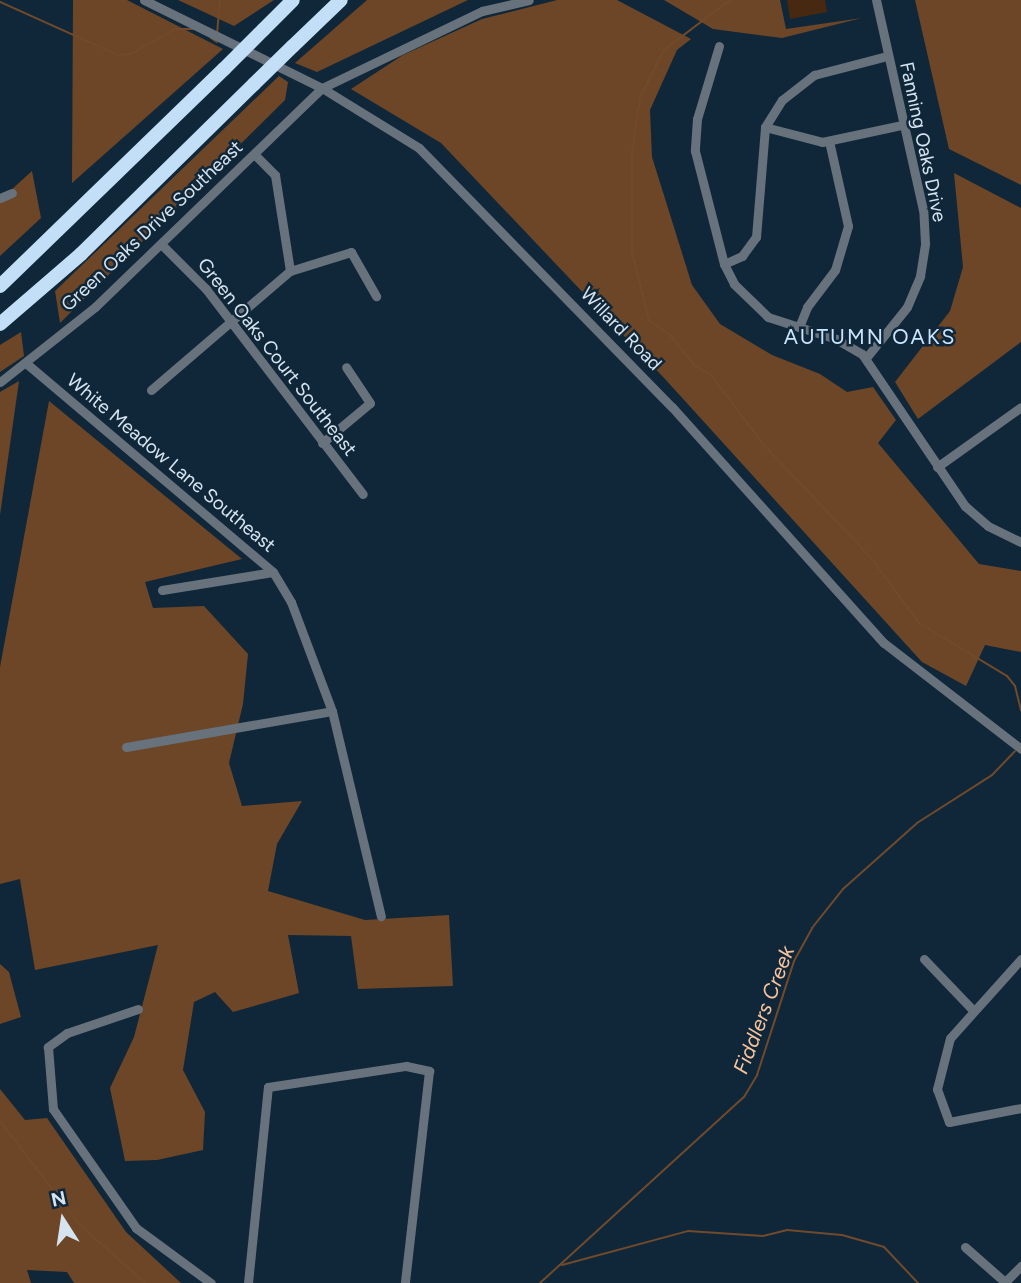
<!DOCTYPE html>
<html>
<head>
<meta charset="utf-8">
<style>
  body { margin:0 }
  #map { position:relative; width:1021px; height:1283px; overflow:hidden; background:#102739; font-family:Figtree,sans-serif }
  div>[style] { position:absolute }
  .green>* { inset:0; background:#462910 }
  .forest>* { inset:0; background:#6c4626 }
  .stream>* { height:2px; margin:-1px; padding:0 1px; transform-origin:1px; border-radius:1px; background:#714a2b }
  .minor>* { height:9px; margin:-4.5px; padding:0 4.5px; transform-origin:4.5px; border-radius:4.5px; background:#67727c }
  .highway>* { height:14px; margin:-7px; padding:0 7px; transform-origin:7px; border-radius:7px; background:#c3dff7 }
  .highway-bridge>* { height:14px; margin:-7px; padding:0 7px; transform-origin:7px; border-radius:7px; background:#c3dff7 }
  span { translate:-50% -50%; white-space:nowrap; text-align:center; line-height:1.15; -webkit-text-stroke:5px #102739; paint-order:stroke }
  .street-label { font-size:19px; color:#d6e4f0 }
  .neighbourhood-label { font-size:21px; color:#cae6ff; letter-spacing:2px }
  .water-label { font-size:21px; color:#f8c49d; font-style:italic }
  .north { position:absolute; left:28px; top:1185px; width:70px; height:70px; -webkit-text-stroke:5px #102739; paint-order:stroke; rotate:348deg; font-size:19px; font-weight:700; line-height:28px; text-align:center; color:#d6e4f0 }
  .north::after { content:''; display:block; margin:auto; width:24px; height:32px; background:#d6e4f0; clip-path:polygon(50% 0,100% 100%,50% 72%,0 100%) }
</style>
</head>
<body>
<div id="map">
  <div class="green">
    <div style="clip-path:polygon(787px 0,825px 0,827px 12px,790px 19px)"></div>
  </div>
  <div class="forest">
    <div style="clip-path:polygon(73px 0,127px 0,223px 49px,72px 183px)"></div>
    <div style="clip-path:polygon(178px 0,274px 0,234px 26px)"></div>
    <div style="clip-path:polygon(367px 0,468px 0,317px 72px,295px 63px)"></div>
    <div style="clip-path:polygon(557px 0,617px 0,691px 39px,677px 50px,650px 110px,652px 157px,692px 285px,720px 324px,772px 355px,820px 374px,847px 392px,873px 387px,896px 420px,878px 443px,979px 564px,1021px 571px,1021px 652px,985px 645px,966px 686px,922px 662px,665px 379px,441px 143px,351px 89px,403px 55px,482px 19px)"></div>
    <div style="clip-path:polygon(664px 0,780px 0,786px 29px,862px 18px,782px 38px,713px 29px)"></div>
    <div style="clip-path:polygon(915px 0,1021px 0,1021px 185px,949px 149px)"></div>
    <div style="clip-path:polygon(279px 76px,288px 82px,285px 100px,60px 323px,55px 291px)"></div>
    <div style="clip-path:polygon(32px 171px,41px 218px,0 256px,0 200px)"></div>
    <div style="clip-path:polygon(954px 173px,1021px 208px,1021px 342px,918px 419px,895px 382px,950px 311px,963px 267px)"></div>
    <div style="clip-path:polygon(21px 332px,24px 356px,0 372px,0 345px)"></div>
    <div style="clip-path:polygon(19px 381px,0 515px,0 392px)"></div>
    <div style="clip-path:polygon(49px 401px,242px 559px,145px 582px,153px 608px,204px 606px,248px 654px,243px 704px,229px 763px,242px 806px,302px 801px,277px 844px,268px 891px,365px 920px,449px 915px,453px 986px,358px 989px,351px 936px,288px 935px,299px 993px,233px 1012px,215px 992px,194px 1002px,183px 1070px,205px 1112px,203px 1150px,157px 1160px,125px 1161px,110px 1088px,134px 1037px,158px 945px,35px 970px,20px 879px,0 884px,0 667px)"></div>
    <div style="clip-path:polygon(0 964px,9px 972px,21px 1017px,0 1024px)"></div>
    <div style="clip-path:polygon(0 1089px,25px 1120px,47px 1118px,126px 1232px,181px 1283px,74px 1283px,67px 1272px,27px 1270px,31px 1283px,0 1283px)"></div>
  </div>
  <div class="stream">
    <div style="left:730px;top:0;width:83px;rotate:142.9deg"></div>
    <div style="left:664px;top:50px;width:54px;rotate:116.6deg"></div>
    <div style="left:640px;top:98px;width:55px;rotate:98.4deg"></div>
    <div style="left:632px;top:152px;width:100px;rotate:90deg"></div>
    <div style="left:632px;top:252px;width:70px;rotate:76deg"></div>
    <div style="left:649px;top:320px;width:26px;rotate:36deg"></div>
    <div style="left:670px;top:335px;width:40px;rotate:51deg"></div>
    <div style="left:695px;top:366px;width:18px;rotate:29deg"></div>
    <div style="left:711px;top:375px;width:86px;rotate:53deg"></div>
    <div style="left:763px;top:444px;width:158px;rotate:46.5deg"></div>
    <div style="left:872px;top:559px;width:79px;rotate:53.7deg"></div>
    <div style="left:919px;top:623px;width:103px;rotate:31.1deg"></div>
    <div style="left:1007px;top:676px;width:13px;rotate:51deg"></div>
    <div style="left:1015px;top:686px;width:25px;rotate:76deg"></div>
    <div style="left:0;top:2px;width:129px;rotate:24.2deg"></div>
    <div style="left:118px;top:55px;width:13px;rotate:-4deg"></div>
    <div style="left:131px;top:54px;width:51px;rotate:-29.6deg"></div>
    <div style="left:175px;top:29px;width:19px"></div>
    <div style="left:217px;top:34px;width:34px;rotate:-85deg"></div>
    <div style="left:211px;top:38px;width:7px;rotate:34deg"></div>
    <div style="left:0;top:1121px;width:131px;rotate:52.4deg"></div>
    <div style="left:80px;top:1225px;width:87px;rotate:41.7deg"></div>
    <div style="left:562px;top:1265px;width:131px;rotate:-15.1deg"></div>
    <div style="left:688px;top:1231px;width:75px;rotate:3.8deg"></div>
    <div style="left:763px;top:1236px;width:25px;rotate:-14deg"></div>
    <div style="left:787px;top:1230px;width:55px;rotate:5.2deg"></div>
    <div style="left:842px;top:1235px;width:44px;rotate:15.9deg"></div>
    <div style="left:884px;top:1247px;width:50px;rotate:46.6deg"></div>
    <div style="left:540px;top:1283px;width:276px;rotate:-42.4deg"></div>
    <div style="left:744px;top:1097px;width:26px;rotate:-59deg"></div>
    <div style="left:757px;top:1075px;width:120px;rotate:-72deg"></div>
    <div style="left:794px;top:961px;width:38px;rotate:-61deg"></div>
    <div style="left:812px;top:928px;width:50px;rotate:-51.5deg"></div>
    <div style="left:843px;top:889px;width:99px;rotate:-41.7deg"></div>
    <div style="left:917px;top:823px;width:89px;rotate:-32.6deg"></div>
    <div style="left:992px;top:775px;width:33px;rotate:-46deg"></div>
  </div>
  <div class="minor">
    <div style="left:144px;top:0;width:199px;rotate:26.3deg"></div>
    <div style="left:322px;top:88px;width:114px;rotate:31.7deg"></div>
    <div style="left:419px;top:148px;width:362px;rotate:45.7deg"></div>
    <div style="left:672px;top:407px;width:317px;rotate:48.1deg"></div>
    <div style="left:884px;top:643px;width:173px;rotate:37.7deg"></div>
    <div style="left:719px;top:46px;width:76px;rotate:106.8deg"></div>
    <div style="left:697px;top:119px;width:32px;rotate:94deg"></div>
    <div style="left:695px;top:151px;width:117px;rotate:75.6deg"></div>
    <div style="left:724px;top:264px;width:22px;rotate:63deg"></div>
    <div style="left:734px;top:284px;width:47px;rotate:44.1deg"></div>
    <div style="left:768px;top:317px;width:71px;rotate:17.9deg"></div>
    <div style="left:836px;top:339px;width:30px;rotate:30deg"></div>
    <div style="left:862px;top:354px;width:184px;rotate:55.9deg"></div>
    <div style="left:965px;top:506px;width:30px;rotate:41deg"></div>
    <div style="left:988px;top:526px;width:37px;rotate:26deg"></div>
    <div style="left:765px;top:127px;width:59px;rotate:14.7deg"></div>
    <div style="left:822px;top:142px;width:82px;rotate:-12deg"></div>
    <div style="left:254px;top:154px;width:30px;rotate:45deg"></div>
    <div style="left:275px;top:175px;width:97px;rotate:81.1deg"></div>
    <div style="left:0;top:198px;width:13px;rotate:-23deg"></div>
    <div style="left:161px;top:244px;width:64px;rotate:45deg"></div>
    <div style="left:206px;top:289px;width:258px;rotate:52.6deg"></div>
    <div style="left:724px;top:264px;width:20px;rotate:-24deg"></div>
    <div style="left:742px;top:256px;width:24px;rotate:-54deg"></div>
    <div style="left:756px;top:237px;width:110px;rotate:-85.3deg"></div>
    <div style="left:765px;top:127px;width:32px;rotate:-58deg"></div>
    <div style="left:782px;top:100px;width:41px;rotate:-38deg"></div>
    <div style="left:814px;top:75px;width:75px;rotate:-14.6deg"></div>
    <div style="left:799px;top:327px;width:22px;rotate:-68deg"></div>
    <div style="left:807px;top:307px;width:46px;rotate:-52.9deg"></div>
    <div style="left:835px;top:270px;width:46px;rotate:-73.5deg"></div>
    <div style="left:848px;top:226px;width:87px;rotate:-102.6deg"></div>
    <div style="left:866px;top:358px;width:65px;rotate:-51.2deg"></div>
    <div style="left:907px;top:307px;width:34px;rotate:-67deg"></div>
    <div style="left:920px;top:276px;width:33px;rotate:-81deg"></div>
    <div style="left:925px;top:243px;width:33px;rotate:-93deg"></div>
    <div style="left:923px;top:210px;width:215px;rotate:-102.6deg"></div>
    <div style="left:27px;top:364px;width:322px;rotate:40.2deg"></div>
    <div style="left:273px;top:572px;width:35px;rotate:59deg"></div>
    <div style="left:291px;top:602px;width:116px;rotate:69.4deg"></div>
    <div style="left:332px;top:711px;width:211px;rotate:76.6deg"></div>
    <div style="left:0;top:382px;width:121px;rotate:-38.3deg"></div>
    <div style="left:95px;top:307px;width:315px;rotate:-44deg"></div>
    <div style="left:322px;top:88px;width:178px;rotate:-25.7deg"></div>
    <div style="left:482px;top:11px;width:48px;rotate:-13.2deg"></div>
    <div style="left:151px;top:390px;width:183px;rotate:-40.6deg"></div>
    <div style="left:290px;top:271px;width:64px;rotate:-17.3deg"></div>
    <div style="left:351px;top:252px;width:51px;rotate:60.4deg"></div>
    <div style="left:322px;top:443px;width:62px;rotate:-39.8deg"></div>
    <div style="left:370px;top:403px;width:43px;rotate:-123.7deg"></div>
    <div style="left:937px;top:467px;width:103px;rotate:-35.5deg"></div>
    <div style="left:162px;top:590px;width:112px;rotate:-9.2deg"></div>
    <div style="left:126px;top:747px;width:209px;rotate:-9.9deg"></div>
    <div style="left:924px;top:959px;width:69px;rotate:46.2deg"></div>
    <div style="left:1021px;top:959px;width:106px;rotate:131.9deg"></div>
    <div style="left:950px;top:1038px;width:53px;rotate:104.3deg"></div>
    <div style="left:937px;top:1089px;width:35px;rotate:70deg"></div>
    <div style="left:949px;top:1122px;width:73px;rotate:-11deg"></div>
    <div style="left:138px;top:1009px;width:75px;rotate:161.3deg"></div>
    <div style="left:67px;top:1033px;width:24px;rotate:144deg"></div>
    <div style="left:48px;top:1047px;width:62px;rotate:85.4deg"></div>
    <div style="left:53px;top:1109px;width:145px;rotate:55.1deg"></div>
    <div style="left:136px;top:1228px;width:93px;rotate:36.3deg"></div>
    <div style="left:965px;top:1247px;width:55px;rotate:41.3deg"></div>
    <div style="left:1005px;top:1282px;width:23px;rotate:-45deg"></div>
    <div style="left:248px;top:1283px;width:197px;rotate:-84.2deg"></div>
    <div style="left:268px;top:1087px;width:140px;rotate:-8.7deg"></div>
    <div style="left:406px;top:1066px;width:24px;rotate:12deg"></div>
    <div style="left:429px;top:1071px;width:213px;rotate:96.5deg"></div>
  </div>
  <div class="highway">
    <div style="left:263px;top:30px;width:42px;rotate:-45deg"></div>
    <div style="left:293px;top:46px;width:66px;rotate:-43.8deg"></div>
    <div style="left:0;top:286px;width:312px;rotate:-44.1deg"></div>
    <div style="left:0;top:324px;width:107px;rotate:-40.8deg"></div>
    <div style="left:81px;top:254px;width:243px;rotate:-44.5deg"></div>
  </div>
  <div class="highway-bridge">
    <div style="left:224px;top:69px;width:55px;rotate:-45deg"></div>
    <div style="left:254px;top:84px;width:54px;rotate:-44.3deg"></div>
  </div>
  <div class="street-label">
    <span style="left:923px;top:142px;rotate:78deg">Fanning Oaks Drive</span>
    <span style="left:152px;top:226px;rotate:-43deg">Green Oaks Drive Southeast</span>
    <span style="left:621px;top:329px;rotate:46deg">Willard Road</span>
    <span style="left:277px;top:357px;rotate:52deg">Green Oaks Court Southeast</span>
    <span style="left:171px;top:463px;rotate:40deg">White Meadow Lane Southeast</span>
  </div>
  <div class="neighbourhood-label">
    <span style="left:870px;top:337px">AUTUMN OAKS</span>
  </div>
  <div class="water-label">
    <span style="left:764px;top:1010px;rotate:-69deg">Fiddlers Creek</span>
  </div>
  <div class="north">N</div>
</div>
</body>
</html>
